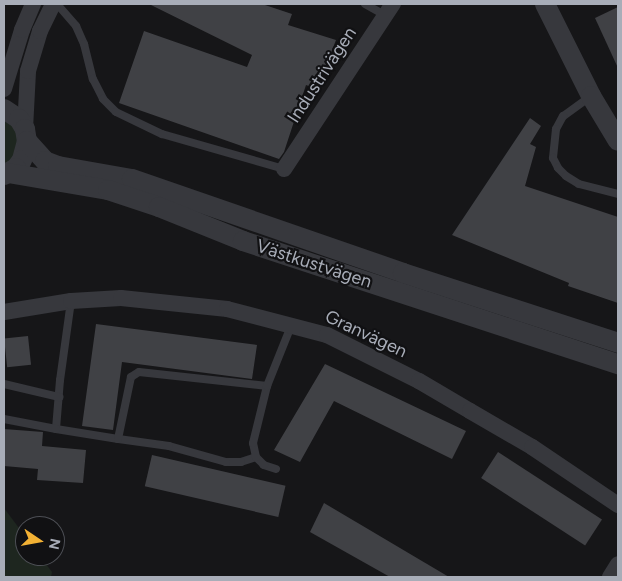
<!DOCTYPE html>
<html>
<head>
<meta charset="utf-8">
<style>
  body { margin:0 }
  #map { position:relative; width:622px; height:581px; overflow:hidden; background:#161618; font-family:Figtree,sans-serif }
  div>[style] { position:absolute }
  .green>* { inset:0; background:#1e261f }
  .building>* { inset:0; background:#404145; transform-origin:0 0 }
  .service>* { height:8px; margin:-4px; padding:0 4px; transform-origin:4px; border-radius:4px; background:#37383d }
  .minor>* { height:16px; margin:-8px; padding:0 8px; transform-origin:8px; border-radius:8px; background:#37383d }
  .tertiary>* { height:20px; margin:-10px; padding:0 10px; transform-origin:10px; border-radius:10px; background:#37383d }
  span { translate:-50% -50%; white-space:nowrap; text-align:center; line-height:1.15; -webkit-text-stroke:4.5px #111113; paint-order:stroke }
  .street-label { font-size:18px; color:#a8adb8 }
  .frame { position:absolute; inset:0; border:5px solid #a8adb8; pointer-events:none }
  .north { position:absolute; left:15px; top:516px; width:50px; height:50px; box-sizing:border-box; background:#111113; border:1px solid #4d4f55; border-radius:50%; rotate:102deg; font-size:14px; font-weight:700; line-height:20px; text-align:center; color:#a8adb8 }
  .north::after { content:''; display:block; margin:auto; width:18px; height:22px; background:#f2b134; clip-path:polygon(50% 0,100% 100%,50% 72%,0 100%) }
</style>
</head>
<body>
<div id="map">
  <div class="green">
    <div style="clip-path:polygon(4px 116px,16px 126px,20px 150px,4px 167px)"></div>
    <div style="clip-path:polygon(4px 508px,25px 536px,25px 556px,40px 556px,52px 572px,51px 577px,4px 577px)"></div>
  </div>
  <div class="building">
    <div style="clip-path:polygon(149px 4px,262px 4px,292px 14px,288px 25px,336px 40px,317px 89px,306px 85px,284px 152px,279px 159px,119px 103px,144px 31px,247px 67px,252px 55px)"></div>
    <div style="clip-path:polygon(618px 7px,618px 68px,595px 18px)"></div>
    <div style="clip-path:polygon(530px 118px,541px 126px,530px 144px,536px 147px,525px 186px,618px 217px,618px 303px,568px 286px,569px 283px,452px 235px)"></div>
    <div style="clip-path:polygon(96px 324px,257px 345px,252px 379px,122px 362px,113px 430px,82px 426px)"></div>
    <div style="left:28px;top:336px;width:29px;height:24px;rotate:84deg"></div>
    <div style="clip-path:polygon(325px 364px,466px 431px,452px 459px,334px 401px,300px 462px,274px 450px)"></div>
    <div style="clip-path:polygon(4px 429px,43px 432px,42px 446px,86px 450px,83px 483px,37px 480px,38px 469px,4px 466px)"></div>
    <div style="left:498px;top:452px;width:124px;height:31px;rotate:33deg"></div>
    <div style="left:152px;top:455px;width:137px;height:32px;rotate:13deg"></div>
    <div style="clip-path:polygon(324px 503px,449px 577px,390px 577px,310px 532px)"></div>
  </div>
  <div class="service">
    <div style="left:57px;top:4px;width:29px;rotate:49deg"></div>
    <div style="left:76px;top:26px;width:20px;rotate:66deg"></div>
    <div style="left:84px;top:44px;width:36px;rotate:76deg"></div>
    <div style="left:93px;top:79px;width:22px;rotate:63deg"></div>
    <div style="left:103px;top:99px;width:18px;rotate:45deg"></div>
    <div style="left:116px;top:112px;width:51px;rotate:25.6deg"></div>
    <div style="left:162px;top:134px;width:127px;rotate:16deg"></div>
    <div style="left:365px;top:4px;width:23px;rotate:29deg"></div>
    <div style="left:591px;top:96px;width:34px;rotate:144deg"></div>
    <div style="left:563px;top:116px;width:15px;rotate:118deg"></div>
    <div style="left:556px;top:129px;width:29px;rotate:96deg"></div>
    <div style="left:553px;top:158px;width:11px;rotate:63deg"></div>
    <div style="left:558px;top:168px;width:11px;rotate:45deg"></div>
    <div style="left:566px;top:176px;width:15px;rotate:32deg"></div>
    <div style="left:579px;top:184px;width:40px;rotate:14.4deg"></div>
    <div style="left:71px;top:301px;width:80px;rotate:97.9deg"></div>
    <div style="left:60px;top:380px;width:49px;rotate:94.7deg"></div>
    <div style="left:56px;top:429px;width:63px;rotate:9.2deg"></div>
    <div style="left:4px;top:384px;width:57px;rotate:13.3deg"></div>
    <div style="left:4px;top:419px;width:53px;rotate:10.9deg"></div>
    <div style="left:256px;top:457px;width:16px;rotate:162deg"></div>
    <div style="left:241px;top:462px;width:15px;rotate:180deg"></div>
    <div style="left:226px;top:462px;width:59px;rotate:-164.3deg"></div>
    <div style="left:169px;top:446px;width:51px;rotate:-172.2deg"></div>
    <div style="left:118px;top:439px;width:63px;rotate:-78.2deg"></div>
    <div style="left:131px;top:377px;width:9px;rotate:-32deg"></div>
    <div style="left:139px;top:372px;width:129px;rotate:6.2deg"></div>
    <div style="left:276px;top:469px;width:13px;rotate:-162deg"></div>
    <div style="left:264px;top:465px;width:11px;rotate:-135deg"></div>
    <div style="left:256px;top:457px;width:14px;rotate:-102deg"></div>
    <div style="left:253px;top:443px;width:59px;rotate:-76.2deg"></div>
    <div style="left:267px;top:386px;width:65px;rotate:-68.2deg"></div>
  </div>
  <div class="minor">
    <div style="left:4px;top:89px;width:62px;rotate:-73deg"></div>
    <div style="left:22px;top:30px;width:28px;rotate:-67deg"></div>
    <div style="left:25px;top:129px;width:58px;rotate:-87deg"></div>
    <div style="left:28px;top:71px;width:42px;rotate:-73.3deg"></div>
    <div style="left:40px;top:31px;width:30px;rotate:-64deg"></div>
    <div style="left:284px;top:169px;width:198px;rotate:-56.6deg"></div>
    <div style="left:4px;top:312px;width:68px;rotate:-9.3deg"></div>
    <div style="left:71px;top:301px;width:50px;rotate:-3.4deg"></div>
    <div style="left:121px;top:298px;width:107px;rotate:5.9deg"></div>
    <div style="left:227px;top:309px;width:103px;rotate:14.6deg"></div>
    <div style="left:327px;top:335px;width:103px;rotate:26.6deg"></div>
    <div style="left:419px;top:381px;width:59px;rotate:30.5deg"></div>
    <div style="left:470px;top:411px;width:72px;rotate:30.1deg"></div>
    <div style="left:532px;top:447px;width:104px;rotate:34deg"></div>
    <div style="left:610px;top:577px;width:15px;rotate:-58deg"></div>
  </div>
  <div class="tertiary">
    <div style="left:545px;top:4px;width:103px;rotate:63.4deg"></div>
    <div style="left:591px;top:96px;width:52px;rotate:59deg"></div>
    <div style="left:4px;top:109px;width:18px;rotate:34deg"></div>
    <div style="left:19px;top:119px;width:12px;rotate:59deg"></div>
    <div style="left:25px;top:129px;width:12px;rotate:81deg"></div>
    <div style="left:27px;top:141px;width:20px;rotate:105deg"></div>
    <div style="left:22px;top:160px;width:10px;rotate:127deg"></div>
    <div style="left:16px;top:168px;width:14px;rotate:150deg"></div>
    <div style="left:27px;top:141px;width:27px;rotate:48deg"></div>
    <div style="left:45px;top:161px;width:14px;rotate:21deg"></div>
    <div style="left:58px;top:166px;width:75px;rotate:10deg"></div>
    <div style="left:132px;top:179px;width:287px;rotate:19.1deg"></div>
    <div style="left:403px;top:273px;width:226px;rotate:18deg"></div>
    <div style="left:8px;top:173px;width:101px;rotate:9.6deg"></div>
    <div style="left:108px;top:190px;width:54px;rotate:18.4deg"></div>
    <div style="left:159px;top:207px;width:91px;rotate:22deg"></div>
    <div style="left:243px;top:241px;width:395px;rotate:18.2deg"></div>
  </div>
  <div class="street-label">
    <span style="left:322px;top:75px;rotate:-57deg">Industrivägen</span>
    <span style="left:314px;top:264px;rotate:18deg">Västkustvägen</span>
    <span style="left:366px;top:334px;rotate:25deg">Granvägen</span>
  </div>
  <div class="frame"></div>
  <div class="north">N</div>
</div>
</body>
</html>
